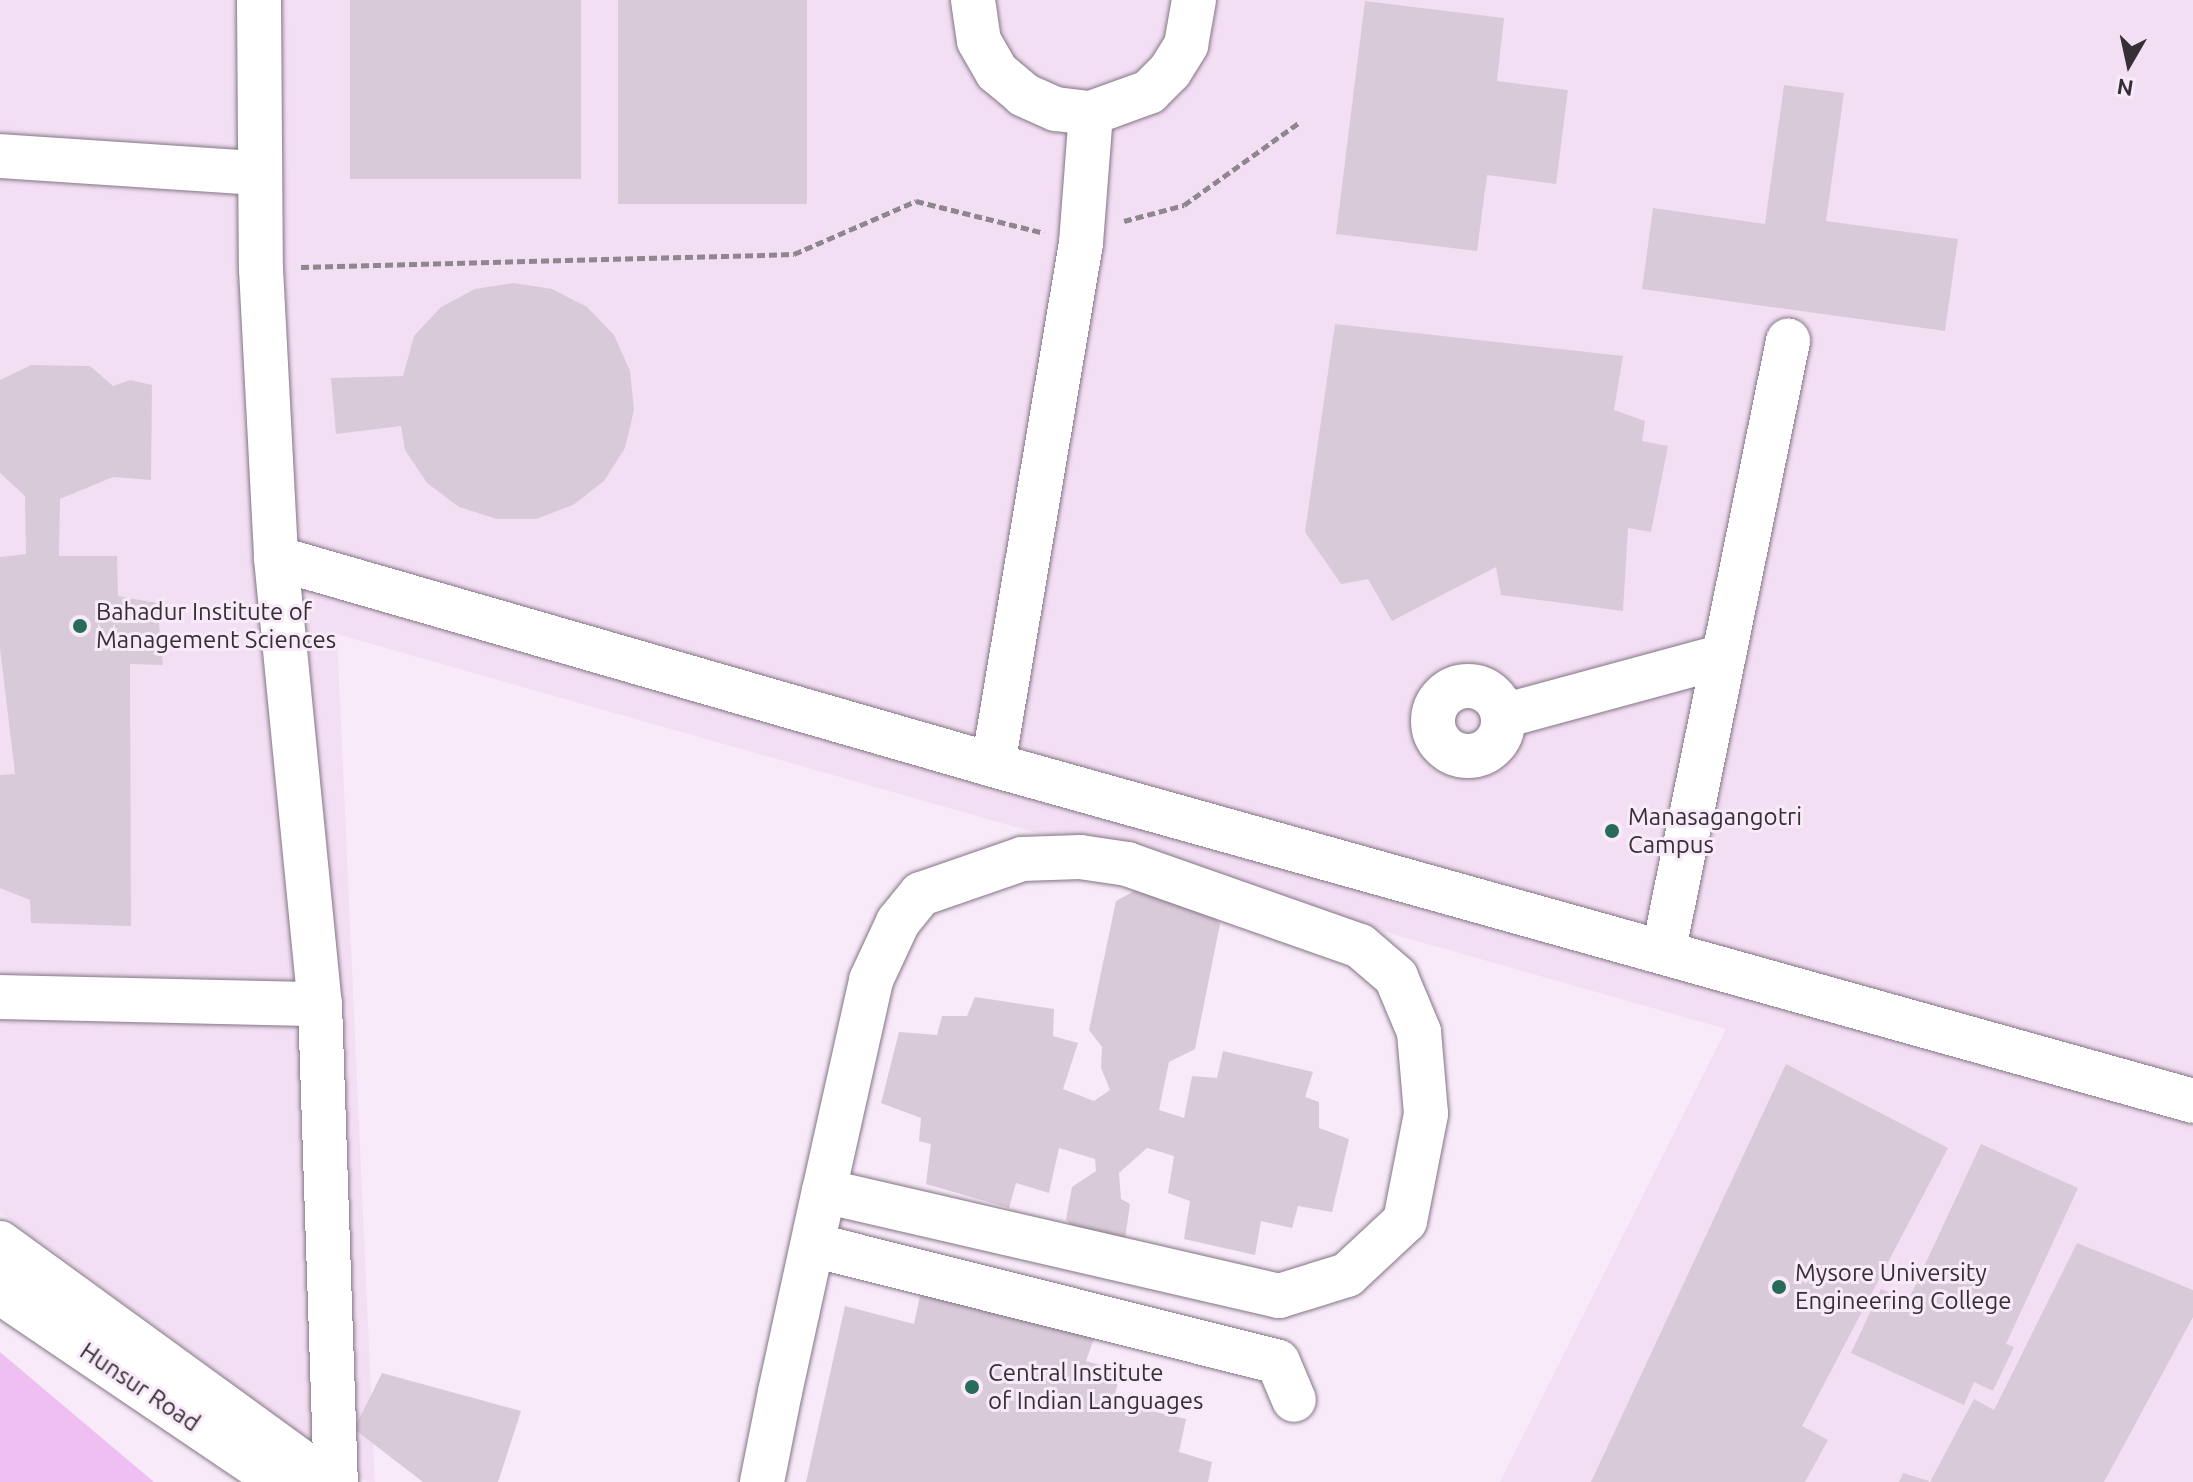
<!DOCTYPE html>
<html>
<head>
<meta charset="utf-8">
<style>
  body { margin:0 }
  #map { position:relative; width:2193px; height:1482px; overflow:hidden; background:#f8eaf9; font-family:Ubuntu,sans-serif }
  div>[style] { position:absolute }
  .built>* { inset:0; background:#f3dff4 }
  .green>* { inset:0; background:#f0bff2 }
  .building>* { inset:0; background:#d9cad9; transform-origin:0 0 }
  .path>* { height:5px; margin-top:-2.5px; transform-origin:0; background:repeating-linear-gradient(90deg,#8f8690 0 8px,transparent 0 12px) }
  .roads { filter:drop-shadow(0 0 2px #837684) drop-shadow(0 0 2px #837684) }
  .minor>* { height:44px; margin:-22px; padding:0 22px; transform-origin:22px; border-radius:22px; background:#fff }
  .minor>.ring { margin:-22px; padding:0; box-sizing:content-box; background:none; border:44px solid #fff; border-radius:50% }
  .major>* { height:44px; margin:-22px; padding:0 22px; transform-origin:22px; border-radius:22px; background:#fff }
  .dots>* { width:22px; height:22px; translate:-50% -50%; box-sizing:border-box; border:4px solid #f8eaf9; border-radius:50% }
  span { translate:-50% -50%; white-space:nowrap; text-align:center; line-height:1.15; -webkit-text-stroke:6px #f8eaf9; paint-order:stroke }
  .poi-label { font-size:24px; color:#363036 }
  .left { translate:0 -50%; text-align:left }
  .street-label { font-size:24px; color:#363036 }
  .north { position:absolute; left:2089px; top:24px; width:80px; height:80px; -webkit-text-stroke:6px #f8eaf9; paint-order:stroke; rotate:189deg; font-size:22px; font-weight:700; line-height:32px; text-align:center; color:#363036 }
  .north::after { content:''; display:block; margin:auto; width:28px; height:36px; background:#363036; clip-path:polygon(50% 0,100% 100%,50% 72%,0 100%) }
</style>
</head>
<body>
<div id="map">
  <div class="built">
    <div style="clip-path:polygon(0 0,2193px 0,2193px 1482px,1500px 1482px,1726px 1029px,337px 634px,375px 1482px,367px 1482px,0 1212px)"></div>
  </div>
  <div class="green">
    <div style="clip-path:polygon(0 1352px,154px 1482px,0 1482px)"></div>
  </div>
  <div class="building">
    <div style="left:350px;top:0;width:231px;height:179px"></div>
    <div style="left:618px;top:0;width:189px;height:204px"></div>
    <div style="clip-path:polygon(1365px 1px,1504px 18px,1497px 81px,1568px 90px,1556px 184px,1487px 175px,1477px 251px,1336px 234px)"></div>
    <div style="clip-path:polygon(1784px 85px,1844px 93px,1826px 221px,1958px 239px,1945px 331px,1642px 289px,1653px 208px,1765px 224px)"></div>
    <div style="clip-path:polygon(513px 283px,552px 289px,587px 307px,614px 335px,630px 371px,634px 410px,625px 448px,604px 481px,573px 505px,536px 519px,497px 519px,459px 507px,427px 483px,405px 450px,401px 426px,336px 434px,331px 378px,403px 376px,414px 336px,441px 307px,475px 289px)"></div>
    <div style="clip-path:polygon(1335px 324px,1623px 356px,1614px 410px,1645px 421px,1642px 441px,1668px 446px,1651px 532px,1628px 528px,1623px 611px,1501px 595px,1496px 567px,1392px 621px,1368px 579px,1341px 584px,1305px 532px)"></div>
    <div style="clip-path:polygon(31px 365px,90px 366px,113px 386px,130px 380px,152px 385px,151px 480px,113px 477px,60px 499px,59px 556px,117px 556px,118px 596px,157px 603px,163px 665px,130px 664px,131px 926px,31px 923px,30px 900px,0 888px,0 775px,15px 774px,0 648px,0 557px,26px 554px,25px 496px,0 473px,0 380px)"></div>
    <div style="clip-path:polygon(1138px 889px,1200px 901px,1220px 924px,1195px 1049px,1169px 1062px,1159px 1110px,1184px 1118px,1192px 1076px,1217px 1078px,1223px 1051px,1313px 1072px,1305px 1097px,1319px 1102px,1319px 1128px,1349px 1139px,1332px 1212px,1298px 1206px,1292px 1228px,1261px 1221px,1255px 1255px,1184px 1239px,1190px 1201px,1168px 1193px,1174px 1156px,1147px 1148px,1119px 1173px,1121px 1199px,1130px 1204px,1125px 1239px,1080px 1239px,1066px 1219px,1072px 1187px,1096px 1171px,1095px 1159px,1059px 1148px,1049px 1193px,1016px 1183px,1009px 1208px,926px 1184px,931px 1144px,919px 1141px,921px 1118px,881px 1103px,899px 1032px,937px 1035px,942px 1016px,967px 1016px,975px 997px,1054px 1009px,1053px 1036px,1078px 1043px,1063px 1089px,1094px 1101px,1110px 1090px,1101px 1068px,1102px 1047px,1089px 1030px,1116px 901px)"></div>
    <div style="clip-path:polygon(1786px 1064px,1948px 1148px,1802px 1426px,1828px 1440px,1805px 1482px,1591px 1482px)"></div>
    <div style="clip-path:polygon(1981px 1144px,2078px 1188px,2006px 1344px,2014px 1347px,1993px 1391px,1974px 1382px,1964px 1405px,1851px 1353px,1881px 1289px,1908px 1301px)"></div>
    <div style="clip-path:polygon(2077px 1243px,2193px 1290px,2193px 1317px,2104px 1482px,1930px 1482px,1974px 1399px,1994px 1410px)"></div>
    <div style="clip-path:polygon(921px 1291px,1096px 1333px,1086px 1361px,1121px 1371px,1113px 1402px,1186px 1419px,1179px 1452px,1212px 1462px,1208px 1482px,806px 1482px,845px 1306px,914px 1324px)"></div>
    <div style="clip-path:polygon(382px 1373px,521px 1411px,498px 1482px,423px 1482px,354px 1429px)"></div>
    <div style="clip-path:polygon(1903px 1473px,1929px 1481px,1929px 1482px,1899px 1482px)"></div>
  </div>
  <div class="path">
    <div style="left:1124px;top:221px;width:62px;rotate:-14.9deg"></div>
    <div style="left:1184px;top:205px;width:143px;rotate:-35.6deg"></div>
    <div style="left:301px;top:267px;width:493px;rotate:-1.5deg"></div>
    <div style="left:794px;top:254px;width:133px;rotate:-23.5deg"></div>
    <div style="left:916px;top:201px;width:132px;rotate:14deg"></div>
  </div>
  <div class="roads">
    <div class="minor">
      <div style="left:259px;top:0;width:269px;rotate:89.6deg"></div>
      <div style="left:261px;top:269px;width:289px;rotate:87deg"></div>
      <div style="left:276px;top:558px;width:448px;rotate:84.4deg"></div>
      <div style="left:320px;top:1004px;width:478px;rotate:88.1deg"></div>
      <div style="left:973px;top:0;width:41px;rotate:81.7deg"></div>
      <div style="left:979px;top:41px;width:36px;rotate:60deg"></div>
      <div style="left:997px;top:72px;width:35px;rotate:40deg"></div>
      <div style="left:1024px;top:95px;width:35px;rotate:24deg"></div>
      <div style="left:1056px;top:109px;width:35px;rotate:7deg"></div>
      <div style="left:1091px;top:113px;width:62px;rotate:-19.9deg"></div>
      <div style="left:1149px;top:92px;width:30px;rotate:-45deg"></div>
      <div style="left:1170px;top:71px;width:31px;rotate:-58deg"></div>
      <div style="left:1186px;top:45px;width:46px;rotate:-79.9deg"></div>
      <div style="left:0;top:156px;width:259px;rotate:3.8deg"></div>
      <div style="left:276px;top:558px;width:746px;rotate:16.1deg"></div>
      <div style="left:993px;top:765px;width:529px;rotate:-80.43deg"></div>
      <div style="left:1081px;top:243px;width:130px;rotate:-85.6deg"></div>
      <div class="ring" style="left:1433px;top:686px;width:26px;height:26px"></div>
      <div style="left:1503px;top:716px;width:229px;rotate:-15.2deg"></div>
      <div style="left:993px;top:765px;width:1246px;rotate:15.64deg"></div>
      <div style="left:1664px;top:949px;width:621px;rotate:-78.47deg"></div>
      <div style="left:0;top:997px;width:320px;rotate:1.3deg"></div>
      <div style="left:813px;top:1245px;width:479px;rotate:14.1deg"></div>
      <div style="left:1278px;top:1362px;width:41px;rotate:67.2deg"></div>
      <div style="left:762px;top:1482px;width:92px;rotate:-78.7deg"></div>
      <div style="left:780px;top:1392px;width:206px;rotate:-77.7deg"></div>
      <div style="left:824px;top:1191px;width:216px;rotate:-77.4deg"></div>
      <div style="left:871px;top:980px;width:64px;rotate:-65deg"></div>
      <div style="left:898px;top:922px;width:36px;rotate:-51deg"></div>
      <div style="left:921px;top:894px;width:107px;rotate:-19.1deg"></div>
      <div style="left:1022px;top:859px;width:58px;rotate:-2deg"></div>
      <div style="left:1080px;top:857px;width:48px;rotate:8.5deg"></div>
      <div style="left:1127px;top:864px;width:247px;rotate:19.4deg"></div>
      <div style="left:1360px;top:946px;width:48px;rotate:40.7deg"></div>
      <div style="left:1396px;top:977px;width:60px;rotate:67.3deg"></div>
      <div style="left:1419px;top:1032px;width:82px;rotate:85.1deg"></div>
      <div style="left:1426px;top:1114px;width:109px;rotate:101.1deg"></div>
      <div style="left:1405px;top:1221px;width:79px;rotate:137deg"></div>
      <div style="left:1347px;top:1275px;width:71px;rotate:162.8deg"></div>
      <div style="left:1279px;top:1296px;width:467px;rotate:-167deg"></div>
    </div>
    <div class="major">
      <div style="left:0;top:1243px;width:407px;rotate:36deg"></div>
      <div style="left:0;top:1292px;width:328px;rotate:34.1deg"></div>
    </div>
  </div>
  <div class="dots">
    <div style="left:80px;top:626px;background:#296b5b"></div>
    <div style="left:1612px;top:831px;background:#296b5b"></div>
    <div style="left:1779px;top:1287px;background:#296b5b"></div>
    <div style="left:972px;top:1387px;background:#296b5b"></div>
  </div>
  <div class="poi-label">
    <span class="left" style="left:96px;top:626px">Bahadur Institute of<br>Management Sciences</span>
    <span class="left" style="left:1628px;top:831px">Manasagangotri<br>Campus</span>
    <span class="left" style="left:1795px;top:1287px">Mysore University<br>Engineering College</span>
    <span class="left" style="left:988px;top:1387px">Central Institute<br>of Indian Languages</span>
  </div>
  <div class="street-label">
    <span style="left:140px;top:1387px;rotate:34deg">Hunsur Road</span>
  </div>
  <div class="north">N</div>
</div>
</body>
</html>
